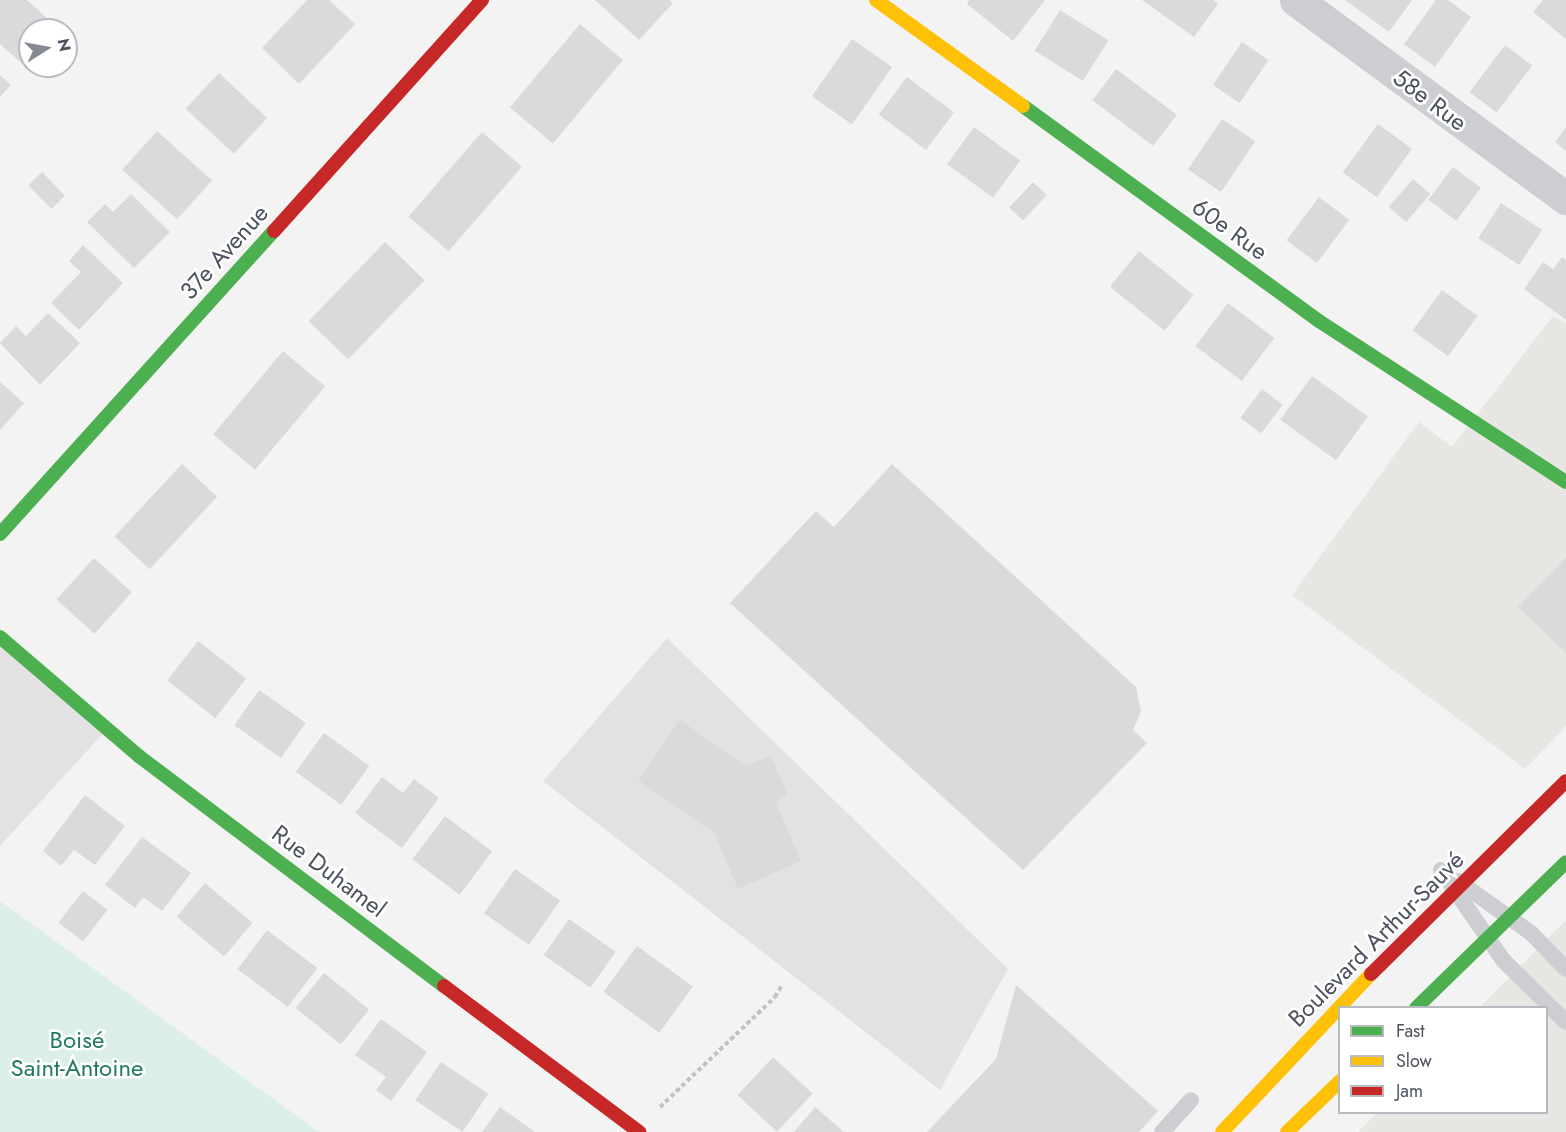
<!DOCTYPE html>
<html>
<head>
<meta charset="utf-8">
<style>
  body { margin:0 }
  #map { position:relative; width:1566px; height:1132px; overflow:hidden; background:#f4f3f3; font-family:Jost,sans-serif }
  div>[style] { position:absolute }
  .commercial>* { inset:0; background:#e7e6e2 }
  .education>* { inset:0; background:#e2e2e3 }
  .green>* { inset:0; background:#dbefe6 }
  .building>* { inset:0; background:#dadadc; transform-origin:0 0 }
  .path>* { height:4px; margin-top:-2px; transform-origin:0; background:repeating-linear-gradient(90deg,#bcc5c4 0 4.5px,transparent 0 7.5px) }
  .lane>* { height:16px; margin:-8px; padding:0 8px; transform-origin:8px; border-radius:8px; background:#cdced1 }
  .street>* { height:33px; margin:-16.5px; padding:0 16.5px; transform-origin:16.5px; border-radius:16.5px; background:#cdced1 }
  .fast>* { height:14px; margin:-7px; padding:0 7px; transform-origin:7px; border-radius:7px; background:#4caf50 }
  .slow>* { height:14px; margin:-7px; padding:0 7px; transform-origin:7px; border-radius:7px; background:#ffc107 }
  .jam>* { height:14px; margin:-7px; padding:0 7px; transform-origin:7px; border-radius:7px; background:#c62828 }
  span { translate:-50% -50%; white-space:nowrap; text-align:center; line-height:1.15; -webkit-text-stroke:5px #fff; paint-order:stroke }
  .street-label { font-size:24px; color:#4c525e }
  .park-label { font-size:24px; color:#227a5c }
  .legend { position:absolute; left:1338px; top:1006px; width:210px; height:108px; box-sizing:border-box; background:#fff; border:2px solid #b7babf; margin:0; padding:8px 10px; list-style:none; font-size:18px; color:#4c525e }
  .legend li { display:flex; align-items:center; gap:12px; height:30px }
  .legend b { width:30px; border:2px solid #b7babf }
  .north { position:absolute; left:18px; top:18px; width:60px; height:60px; box-sizing:border-box; background:#fff; border:2px solid #b7babf; border-radius:50%; rotate:79deg; font-size:16px; font-weight:700; line-height:24px; text-align:center; color:#4c525e }
  .north::after { content:''; display:block; margin:auto; width:21px; height:27px; background:#878a92; clip-path:polygon(50% 0,100% 100%,50% 72%,0 100%) }
</style>
</head>
<body>
<div id="map">
  <div class="commercial">
    <div style="clip-path:polygon(1553px 316px,1566px 323px,1566px 726px,1525px 769px,1292px 595px,1419px 422px,1452px 447px)"></div>
    <div style="clip-path:polygon(1566px 920px,1566px 1132px,1358px 1132px,1377px 1113px,1546px 1112px,1546px 1008px,1480px 1007px)"></div>
  </div>
  <div class="education">
    <div style="clip-path:polygon(0 631px,107px 729px,0 846px)"></div>
    <div style="clip-path:polygon(667px 638px,1008px 969px,940px 1090px,543px 781px)"></div>
  </div>
  <div class="green">
    <div style="clip-path:polygon(0 901px,319px 1132px,0 1132px)"></div>
  </div>
  <div class="building">
    <div style="clip-path:polygon(0 0,27px 0,60px 30px,30px 30px,30px 61px,25px 66px,0 44px)"></div>
    <div style="clip-path:polygon(307px 0,329px 0,355px 24px,299px 84px,262px 48px)"></div>
    <div style="clip-path:polygon(595px 0,670px 0,673px 3px,639px 40px)"></div>
    <div style="clip-path:polygon(969px 0,1045px 0,1013px 41px,967px 4px)"></div>
    <div style="clip-path:polygon(1142px 0,1213px 0,1218px 4px,1194px 37px)"></div>
    <div style="clip-path:polygon(1345px 0,1412px 0,1389px 32px)"></div>
    <div style="clip-path:polygon(1436px 0,1448px 0,1471px 17px,1435px 67px,1404px 44px)"></div>
    <div style="clip-path:polygon(1543px 0,1566px 0,1566px 39px,1533px 12px)"></div>
    <div style="left:1060px;top:10px;width:57px;height:48px;rotate:32deg"></div>
    <div style="left:580px;top:24px;width:56px;height:109px;rotate:40deg"></div>
    <div style="left:852px;top:39px;width:49px;height:70px;rotate:35deg"></div>
    <div style="left:1242px;top:42px;width:32px;height:52px;rotate:34deg"></div>
    <div style="left:1505px;top:45px;width:34px;height:59px;rotate:37deg"></div>
    <div style="left:1116px;top:69px;width:76px;height:39px;rotate:37deg"></div>
    <div style="left:219px;top:73px;width:66px;height:49px;rotate:43deg"></div>
    <div style="clip-path:polygon(0 75px,11px 85px,0 97px)"></div>
    <div style="left:907px;top:77px;width:59px;height:47px;rotate:37deg"></div>
    <div style="left:1222px;top:119px;width:40px;height:61px;rotate:34deg"></div>
    <div style="left:1378px;top:124px;width:42px;height:60px;rotate:36deg"></div>
    <div style="left:974px;top:127px;width:57px;height:46px;rotate:36deg"></div>
    <div style="clip-path:polygon(1566px 127px,1566px 151px,1555px 142px)"></div>
    <div style="left:157px;top:131px;width:74px;height:52px;rotate:42deg"></div>
    <div style="left:482px;top:132px;width:53px;height:112px;rotate:41deg"></div>
    <div style="left:1453px;top:167px;width:35px;height:41px;rotate:37deg"></div>
    <div style="left:42px;top:172px;width:33px;height:19px;rotate:46deg"></div>
    <div style="left:1413px;top:179px;width:23px;height:37px;rotate:41deg"></div>
    <div style="left:1033px;top:182px;width:19px;height:35px;rotate:43deg"></div>
    <div style="clip-path:polygon(131px 194px,170px 232px,134px 268px,87px 222px,105px 204px,113px 212px)"></div>
    <div style="left:1319px;top:197px;width:38px;height:54px;rotate:37deg"></div>
    <div style="left:1501px;top:203px;width:49px;height:42px;rotate:33deg"></div>
    <div style="left:385px;top:242px;width:55px;height:110px;rotate:44deg"></div>
    <div style="clip-path:polygon(83px 245px,123px 283px,79px 330px,51px 303px,81px 272px,69px 261px)"></div>
    <div style="left:1139px;top:251px;width:70px;height:46px;rotate:39deg"></div>
    <div style="clip-path:polygon(1562px 257px,1566px 260px,1566px 320px,1524px 289px,1543px 262px,1553px 269px)"></div>
    <div style="left:1442px;top:290px;width:44px;height:50px;rotate:36deg"></div>
    <div style="left:1228px;top:303px;width:58px;height:54px;rotate:37deg"></div>
    <div style="clip-path:polygon(48px 313px,80px 343px,40px 385px,0 343px,16px 326px,26px 336px)"></div>
    <div style="left:283px;top:351px;width:55px;height:109px;rotate:40deg"></div>
    <div style="left:1312px;top:376px;width:69px;height:54px;rotate:36deg"></div>
    <div style="clip-path:polygon(0 382px,24px 403px,0 430px)"></div>
    <div style="left:1262px;top:389px;width:26px;height:36px;rotate:37deg"></div>
    <div style="left:182px;top:464px;width:48px;height:99px;rotate:43deg"></div>
    <div style="clip-path:polygon(892px 464px,1136px 687px,1141px 712px,1133px 730px,1147px 743px,1023px 870px,730px 603px,816px 511px,834px 527px)"></div>
    <div style="clip-path:polygon(1566px 557px,1566px 653px,1518px 607px)"></div>
    <div style="left:94px;top:558px;width:51px;height:56px;rotate:42deg"></div>
    <div style="left:198px;top:641px;width:61px;height:50px;rotate:38deg"></div>
    <div style="left:259px;top:690px;width:57px;height:43px;rotate:35deg"></div>
    <div style="clip-path:polygon(680px 720px,746px 766px,771px 756px,788px 796px,775px 801px,801px 861px,738px 889px,714px 833px,638px 780px)"></div>
    <div style="left:324px;top:733px;width:56px;height:48px;rotate:36deg"></div>
    <div style="clip-path:polygon(382px 777px,403px 793px,414px 779px,439px 798px,402px 848px,355px 813px)"></div>
    <div style="clip-path:polygon(85px 795px,125px 826px,95px 865px,74px 850px,61px 866px,43px 851px)"></div>
    <div style="left:445px;top:816px;width:59px;height:54px;rotate:37deg"></div>
    <div style="clip-path:polygon(142px 837px,191px 873px,162px 911px,143px 897px,135px 908px,105px 885px)"></div>
    <div style="left:515px;top:869px;width:55px;height:54px;rotate:35deg"></div>
    <div style="left:205px;top:883px;width:62px;height:44px;rotate:40deg"></div>
    <div style="left:83px;top:891px;width:31px;height:40px;rotate:38deg"></div>
    <div style="left:569px;top:919px;width:57px;height:44px;rotate:35deg"></div>
    <div style="left:267px;top:930px;width:63px;height:49px;rotate:37deg"></div>
    <div style="left:637px;top:946px;width:69px;height:57px;rotate:36deg"></div>
    <div style="left:324px;top:973px;width:58px;height:45px;rotate:39deg"></div>
    <div style="clip-path:polygon(1016px 985px,1158px 1111px,1139px 1132px,927px 1132px,996px 1059px)"></div>
    <div style="clip-path:polygon(381px 1019px,427px 1052px,391px 1101px,376px 1090px,386px 1077px,355px 1055px)"></div>
    <div style="left:773px;top:1057px;width:54px;height:52px;rotate:43deg"></div>
    <div style="left:441px;top:1062px;width:57px;height:46px;rotate:34deg"></div>
    <div style="clip-path:polygon(500px 1107px,535px 1132px,482px 1132px)"></div>
    <div style="clip-path:polygon(815px 1107px,844px 1132px,794px 1132px)"></div>
  </div>
  <div class="path">
    <div style="left:660px;top:1107px;width:159px;rotate:-43.7deg"></div>
    <div style="left:775px;top:997px;width:14px;rotate:-60deg"></div>
  </div>
  <div class="lane">
    <div style="left:1441px;top:870px;width:109px;rotate:55.4deg"></div>
    <div style="left:1503px;top:960px;width:88px;rotate:44.5deg"></div>
    <div style="left:1458px;top:881px;width:90px;rotate:35.5deg"></div>
    <div style="left:1531px;top:933px;width:50px;rotate:45.8deg"></div>
    <div style="left:1162px;top:1132px;width:43px;rotate:-47.8deg"></div>
  </div>
  <div class="street">
    <div style="left:1296px;top:0;width:335px;rotate:36.3deg"></div>
  </div>
  <div class="fast">
    <div style="left:1023px;top:106px;width:366px;rotate:36deg"></div>
    <div style="left:1319px;top:321px;width:295px;rotate:33.1deg"></div>
    <div style="left:0;top:534px;width:409px;rotate:-47.9deg"></div>
    <div style="left:0;top:637px;width:184px;rotate:40.6deg"></div>
    <div style="left:140px;top:757px;width:381px;rotate:37deg"></div>
    <div style="left:1416px;top:1008px;width:209px;rotate:-44.2deg"></div>
  </div>
  <div class="slow">
    <div style="left:876px;top:0;width:181px;rotate:35.8deg"></div>
    <div style="left:1222px;top:1132px;width:217px;rotate:-46.7deg"></div>
    <div style="left:1287px;top:1132px;width:74px;rotate:-43.9deg"></div>
  </div>
  <div class="jam">
    <div style="left:274px;top:231px;width:311px;rotate:-48deg"></div>
    <div style="left:1371px;top:974px;width:274px;rotate:-44.7deg"></div>
    <div style="left:444px;top:986px;width:244px;rotate:36.8deg"></div>
  </div>
  <div class="street-label">
    <span style="left:1430px;top:100px;rotate:37deg">58e Rue</span>
    <span style="left:1230px;top:229px;rotate:36deg">60e Rue</span>
    <span style="left:224px;top:252px;rotate:-48deg">37e Avenue</span>
    <span style="left:329px;top:871px;rotate:37deg">Rue Duhamel</span>
    <span style="left:1376px;top:939px;rotate:-45deg">Boulevard Arthur-Sauvé</span>
  </div>
  <div class="park-label">
    <span style="left:77px;top:1054px">Boisé<br>Saint-Antoine</span>
  </div>
  <ul class="legend">
  <li><b style="height:8px;background:#4caf50"></b>Fast</li>
  <li><b style="height:8px;background:#ffc107"></b>Slow</li>
  <li><b style="height:8px;background:#c62828"></b>Jam</li>
  </ul>
  <div class="north">N</div>
</div>
</body>
</html>
